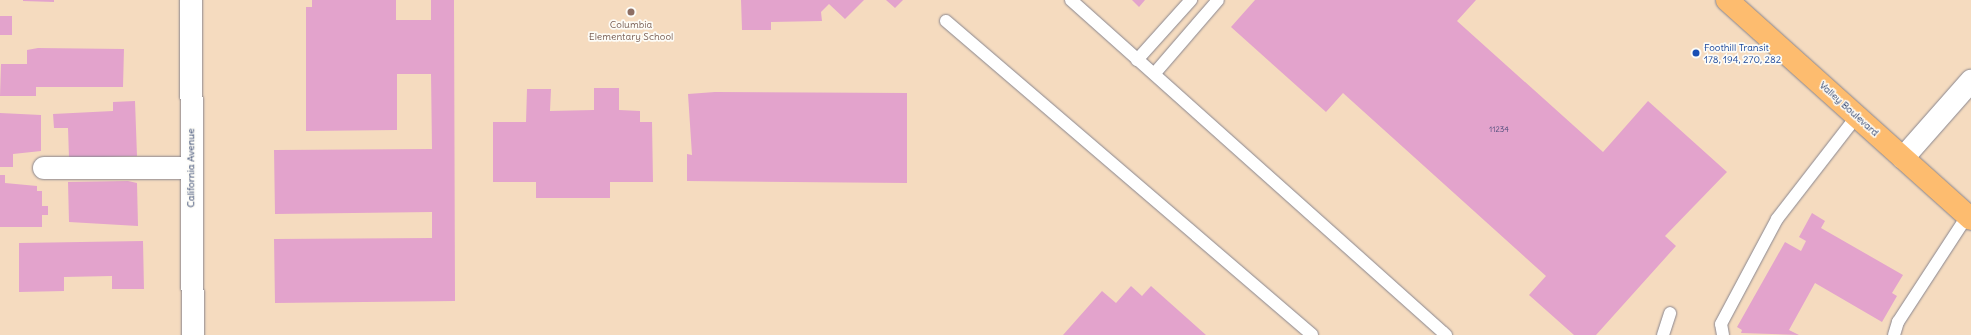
<!DOCTYPE html>
<html>
<head>
<meta charset="utf-8">
<style>
  body { margin:0 }
  #map { position:relative; width:1971px; height:335px; overflow:hidden; background:#f5dbbf; font-family:Delius,sans-serif }
  div>[style] { position:absolute }
  .building>* { inset:0; background:#e3a3cc; transform-origin:0 0 }
  .roads { filter:drop-shadow(0 0 1px #88858e) drop-shadow(0 0 1px #88858e) }
  .lane>* { height:12px; margin:-6px; padding:0 6px; transform-origin:6px; border-radius:6px; background:#fff }
  .street>* { height:22px; margin:-11px; padding:0 11px; transform-origin:11px; border-radius:11px; background:#fff }
  .primary>* { height:22px; margin:-11px; padding:0 11px; transform-origin:11px; border-radius:11px; background:#fdbc6f }
  .dots>* { width:11px; height:11px; translate:-50% -50%; box-sizing:border-box; border:2px solid #fdfcf7; border-radius:50% }
  span { translate:-50% -50%; white-space:nowrap; text-align:center; line-height:1.15; -webkit-text-stroke:3.5px #fdfcf7; paint-order:stroke }
  .number-label { font-size:8px; color:#4d4c7a }
  .number-label span { -webkit-text-stroke-width:0 }
  .education-label { font-size:10px; color:#785e54 }
  .transit-label { font-size:10px; color:#164399 }
  .left { translate:0 -50%; text-align:left }
  .street-label { font-size:10px; color:#1b2f5e }
</style>
</head>
<body>
<div id="map">
  <div class="building">
    <div style="clip-path:polygon(23px 0,54px 0,54px 2px,23px 1px)"></div>
    <div style="clip-path:polygon(312px 0,396px 0,396px 20px,431px 20px,431px 0,454px 0,455px 301px,275px 303px,274px 239px,432px 238px,432px 212px,275px 214px,274px 150px,432px 149px,431px 74px,397px 74px,397px 130px,306px 131px,306px 7px,312px 7px)"></div>
    <div style="clip-path:polygon(741px 0,864px 0,845px 19px,829px 4px,821px 12px,822px 21px,771px 22px,771px 30px,742px 30px)"></div>
    <div style="clip-path:polygon(886px 0,903px 0,895px 8px)"></div>
    <div style="clip-path:polygon(1132px 0,1145px 0,1139px 7px)"></div>
    <div style="clip-path:polygon(1255px 0,1476px 0,1457px 21px,1603px 152px,1648px 101px,1727px 172px,1665px 236px,1676px 246px,1596px 335px,1574px 335px,1529px 295px,1546px 276px,1343px 93px,1326px 112px,1231px 27px)"></div>
    <div style="left:0;top:16px;width:12px;height:19px"></div>
    <div style="clip-path:polygon(38px 48px,124px 49px,123px 87px,36px 87px,36px 96px,0 96px,1px 64px,27px 64px,27px 50px)"></div>
    <div style="clip-path:polygon(594px 88px,619px 88px,619px 110px,640px 111px,640px 122px,652px 122px,653px 182px,610px 182px,610px 198px,536px 198px,536px 182px,493px 182px,493px 122px,526px 122px,527px 89px,551px 89px,550px 111px,594px 110px)"></div>
    <div style="clip-path:polygon(715px 92px,907px 93px,907px 183px,687px 181px,687px 154px,692px 155px,688px 94px)"></div>
    <div style="clip-path:polygon(135px 101px,137px 156px,69px 158px,68px 128px,54px 128px,53px 114px,113px 111px,113px 102px)"></div>
    <div style="clip-path:polygon(0 113px,41px 115px,41px 151px,13px 154px,13px 167px,0 167px)"></div>
    <div style="clip-path:polygon(0 175px,5px 175px,5px 183px,37px 186px,37px 191px,42px 191px,42px 206px,48px 206px,48px 215px,42px 215px,42px 227px,0 227px)"></div>
    <div style="clip-path:polygon(128px 181px,137px 183px,138px 226px,69px 222px,68px 182px)"></div>
    <div style="clip-path:polygon(1812px 213px,1825px 221px,1821px 228px,1903px 275px,1892px 293px,1897px 296px,1882px 322px,1815px 283px,1789px 330px,1799px 335px,1741px 333px,1742px 330px,1737px 327px,1785px 242px,1801px 251px,1806px 241px,1799px 237px)"></div>
    <div style="clip-path:polygon(143px 241px,144px 289px,112px 289px,112px 276px,64px 277px,64px 291px,19px 292px,19px 243px)"></div>
    <div style="clip-path:polygon(1131px 286px,1142px 296px,1151px 286px,1206px 335px,1063px 335px,1102px 291px,1116px 303px)"></div>
  </div>
  <div class="roads">
    <div class="lane">
      <div style="left:1071px;top:0;width:503px;rotate:41.78deg"></div>
      <div style="left:946px;top:21px;width:482px;rotate:40.6deg"></div>
      <div style="left:1137px;top:60px;width:81px;rotate:-48deg"></div>
      <div style="left:1155px;top:73px;width:96px;rotate:-49.2deg"></div>
      <div style="left:1663px;top:335px;width:23px;rotate:-72deg"></div>
      <div style="left:1723px;top:335px;width:11px;rotate:-100deg"></div>
      <div style="left:1721px;top:324px;width:119px;rotate:-61.9deg"></div>
      <div style="left:1777px;top:219px;width:130px;rotate:-52.2deg"></div>
      <div style="left:1894px;top:335px;width:14px;rotate:-73deg"></div>
      <div style="left:1898px;top:322px;width:126px;rotate:-56.9deg"></div>
    </div>
    <div class="street">
      <div style="left:191px;top:0;width:335px;rotate:89.7deg"></div>
      <div style="left:1903px;top:158px;width:103px;rotate:-48.6deg"></div>
      <div style="left:44px;top:168px;width:147px"></div>
    </div>
    <div class="primary">
      <div style="left:1727px;top:0;width:328px;rotate:41.9deg"></div>
    </div>
  </div>
  <div class="dots">
    <div style="left:631px;top:12px;background:#8d6e63"></div>
    <div style="left:1696px;top:53px;background:#1a4fb4"></div>
  </div>
  <div class="number-label">
    <span style="left:1499px;top:130px">11234</span>
  </div>
  <div class="education-label">
    <span style="left:631px;top:30px">Columbia<br>Elementary School</span>
  </div>
  <div class="transit-label">
    <span class="left" style="left:1704px;top:53px">Foothill Transit<br>178, 194, 270, 282</span>
  </div>
  <div class="street-label">
    <span style="left:1849px;top:109px;rotate:42deg">Valley Boulevard</span>
    <span style="left:191px;top:168px;rotate:-90deg">California Avenue</span>
  </div>
</div>
</body>
</html>
